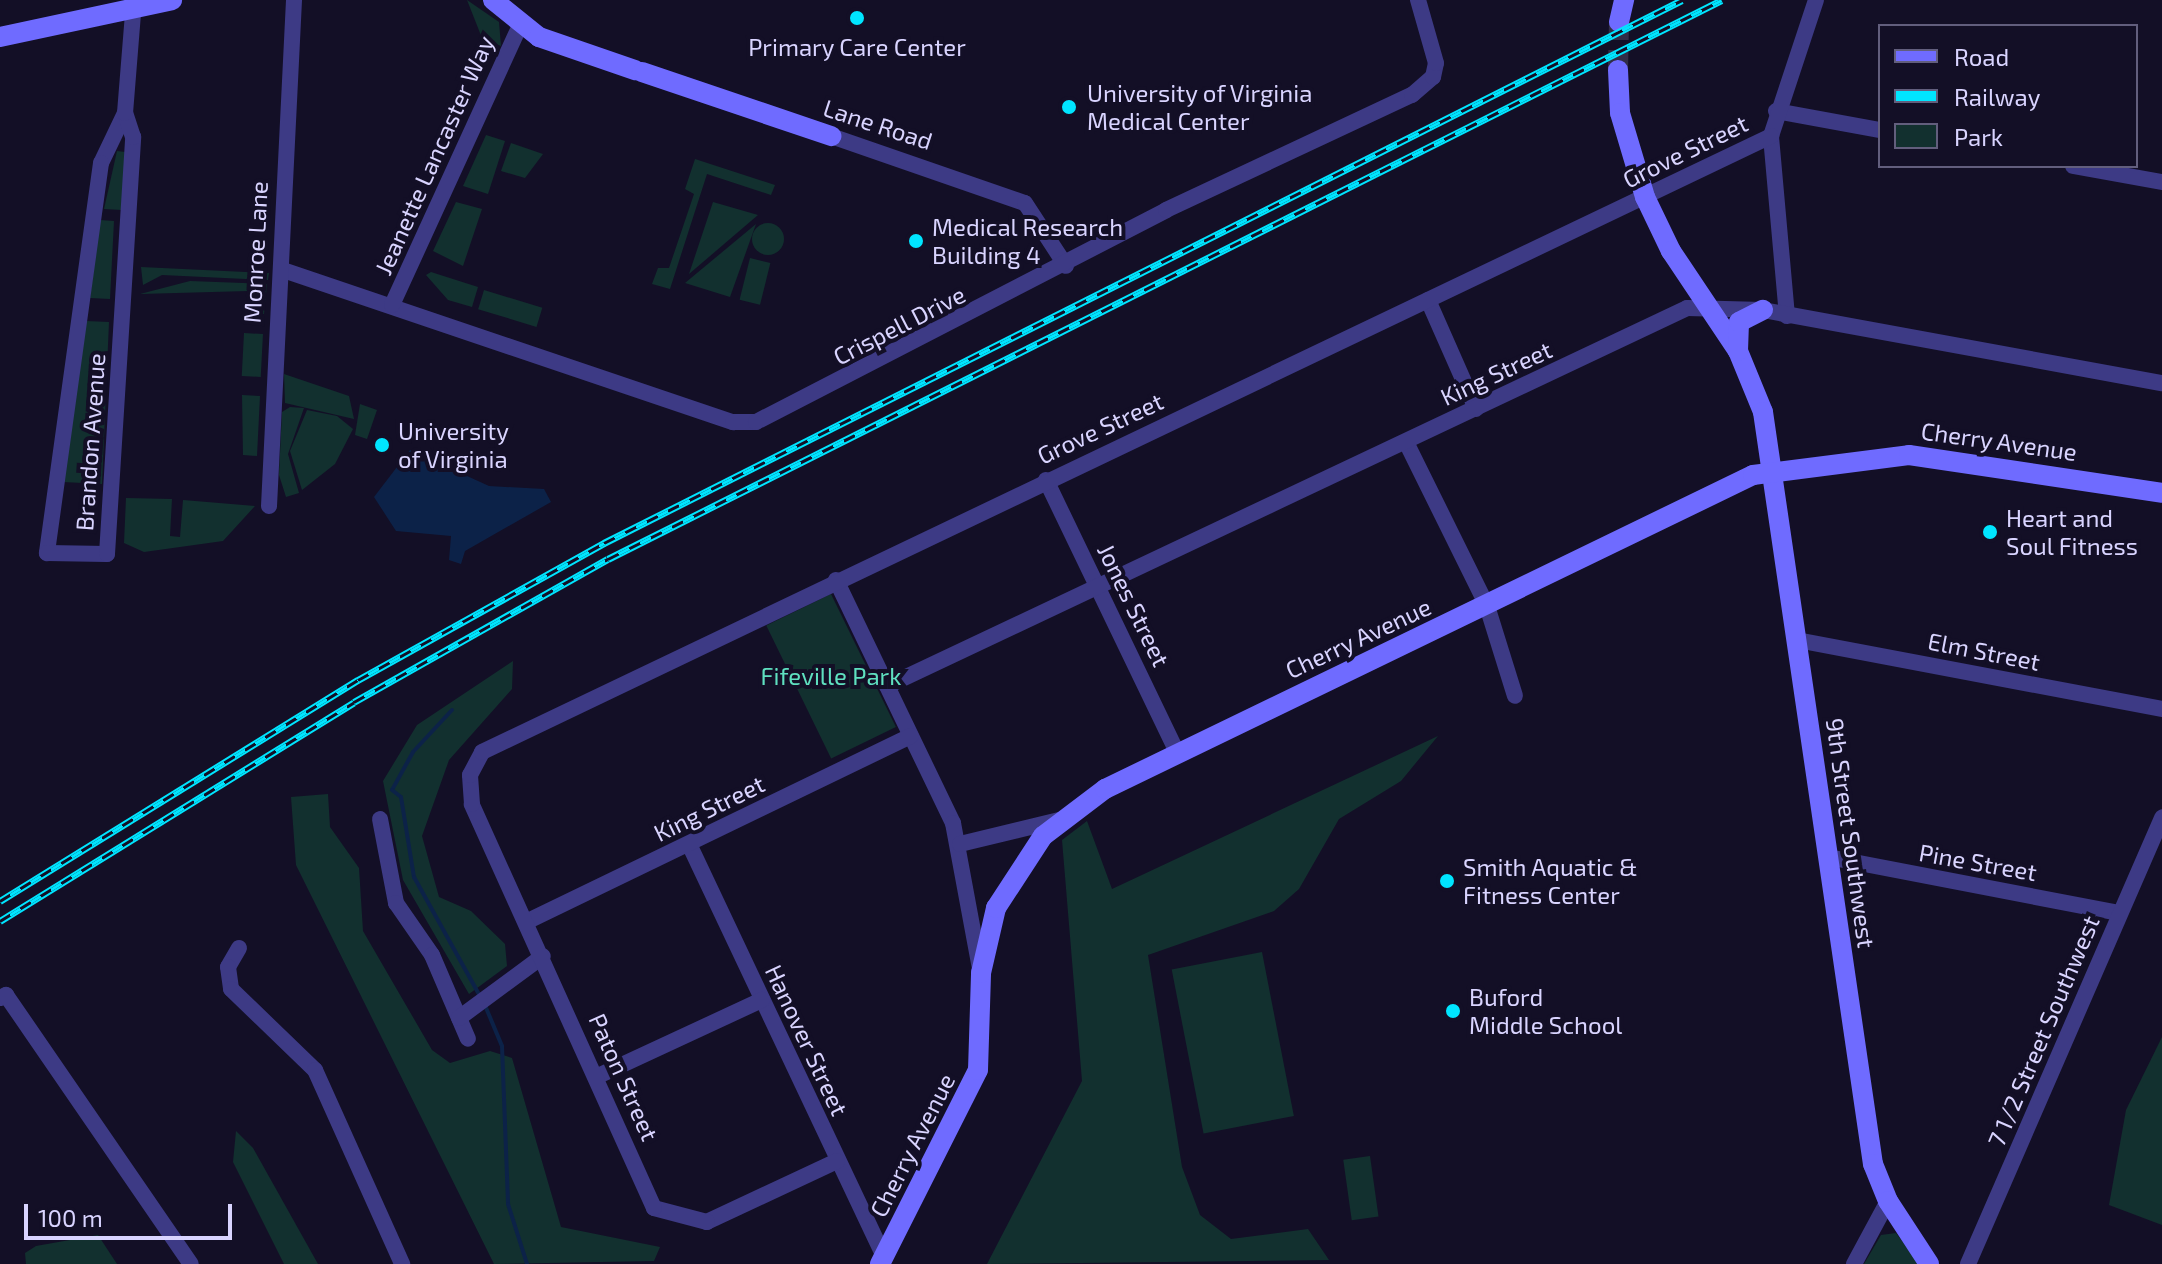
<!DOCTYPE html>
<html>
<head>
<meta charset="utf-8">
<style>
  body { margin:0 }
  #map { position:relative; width:2162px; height:1264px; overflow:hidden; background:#130f26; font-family:"Exo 2",sans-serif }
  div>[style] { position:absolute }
  .green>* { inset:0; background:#12302f; transform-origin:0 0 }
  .round { border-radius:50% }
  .water>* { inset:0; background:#0c2248 }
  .stream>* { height:4px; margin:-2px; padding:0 2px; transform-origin:2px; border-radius:2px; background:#0c2248 }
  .secondary-tunnel>* { height:20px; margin-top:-10px; transform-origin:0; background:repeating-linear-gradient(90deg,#312d47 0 20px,transparent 0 30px) }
  .street>* { height:16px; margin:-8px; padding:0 8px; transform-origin:8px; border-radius:8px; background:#3d3a85 }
  .secondary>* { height:20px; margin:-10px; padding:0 10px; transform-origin:10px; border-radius:10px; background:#6f6bff }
  .rail>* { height:7px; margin-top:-3.5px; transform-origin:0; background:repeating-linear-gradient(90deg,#130f26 0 12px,#00e5ff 0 24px); box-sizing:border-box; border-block:2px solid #00e5ff }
  .dots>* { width:22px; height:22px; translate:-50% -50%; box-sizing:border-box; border:4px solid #130f26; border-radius:50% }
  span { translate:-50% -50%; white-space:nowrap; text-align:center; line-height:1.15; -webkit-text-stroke:8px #130f26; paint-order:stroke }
  .poi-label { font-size:24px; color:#d9d4ff }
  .left { translate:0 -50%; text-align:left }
  .street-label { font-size:24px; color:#d9d4ff }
  .park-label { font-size:24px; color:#5fe0c0 }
  .legend { position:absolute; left:1878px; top:24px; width:260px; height:144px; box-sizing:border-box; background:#130f26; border:2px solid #625e7d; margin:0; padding:10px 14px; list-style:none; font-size:24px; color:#d9d4ff }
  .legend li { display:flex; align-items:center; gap:16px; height:40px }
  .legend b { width:40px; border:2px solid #625e7d }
  .scale { position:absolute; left:24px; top:1204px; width:208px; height:36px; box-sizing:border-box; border:4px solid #d9d4ff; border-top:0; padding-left:10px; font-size:24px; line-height:28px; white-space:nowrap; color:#d9d4ff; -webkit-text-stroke:6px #130f26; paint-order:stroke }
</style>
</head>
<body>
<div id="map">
  <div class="green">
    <div style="clip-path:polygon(467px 0,499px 22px,501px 46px,482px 38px)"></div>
    <div style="clip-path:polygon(486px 135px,505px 141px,488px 194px,463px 186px)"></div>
    <div style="clip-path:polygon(511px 143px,543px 154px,525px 178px,501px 171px)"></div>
    <div style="clip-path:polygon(117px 151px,125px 152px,122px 210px,104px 209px)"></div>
    <div style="clip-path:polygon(695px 159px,775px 185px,771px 195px,707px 174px,670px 289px,652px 284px,658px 268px,669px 268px,694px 194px,685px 189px)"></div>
    <div style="clip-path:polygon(456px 202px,482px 209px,463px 266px,433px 251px)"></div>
    <div style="clip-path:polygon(713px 202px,758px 215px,689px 274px)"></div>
    <div style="clip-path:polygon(100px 220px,114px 221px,110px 299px,90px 298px)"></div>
    <div class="round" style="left:752px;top:223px;width:32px;height:32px"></div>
    <div style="clip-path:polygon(756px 224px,730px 297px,685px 283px)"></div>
    <div style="left:750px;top:258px;width:21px;height:43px;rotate:14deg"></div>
    <div style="clip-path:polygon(141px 267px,269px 273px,268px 280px,162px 275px,143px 285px)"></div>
    <div style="clip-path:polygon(431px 272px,478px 287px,472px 307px,448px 300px,426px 275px)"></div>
    <div style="clip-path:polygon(190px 281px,267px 284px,264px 314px,248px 313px,248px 291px,140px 294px)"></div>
    <div style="left:484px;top:290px;width:61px;height:20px;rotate:17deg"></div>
    <div style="clip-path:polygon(86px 321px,109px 322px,102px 484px,63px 482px)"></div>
    <div style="left:244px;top:333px;width:19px;height:43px;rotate:3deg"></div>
    <div style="clip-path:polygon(284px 374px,349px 396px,354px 419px,285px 403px)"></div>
    <div style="clip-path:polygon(242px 395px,260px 396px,257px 456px,243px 455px)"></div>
    <div style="clip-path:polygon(360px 404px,377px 410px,367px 439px,355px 435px)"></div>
    <div style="clip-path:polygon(290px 407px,304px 408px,288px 454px,299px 493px,286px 497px,279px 475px,282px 412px)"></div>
    <div style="clip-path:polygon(307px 410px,337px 416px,353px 429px,335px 464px,302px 490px,290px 451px)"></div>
    <div style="clip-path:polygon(126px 498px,172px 499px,170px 536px,180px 537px,183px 500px,255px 506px,223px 541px,144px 552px,124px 543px)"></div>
    <div style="left:831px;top:594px;width:148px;height:72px;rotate:64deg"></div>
    <div style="clip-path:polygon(513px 661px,512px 689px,449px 760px,422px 836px,439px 897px,471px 911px,505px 944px,507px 966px,469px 994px,403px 880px,383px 781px,417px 725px)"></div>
    <div style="clip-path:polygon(1438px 736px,1401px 781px,1339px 819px,1299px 889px,1274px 911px,1148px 955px,1182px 1167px,1200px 1215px,1231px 1239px,1308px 1229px,1329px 1260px,987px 1264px,1082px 1081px,1062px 840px,1087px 821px,1112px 889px)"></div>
    <div style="clip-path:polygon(328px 794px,330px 827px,359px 868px,363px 931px,432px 1050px,450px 1063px,490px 1051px,512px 1058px,561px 1227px,660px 1247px,654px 1261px,494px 1264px,296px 865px,291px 797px)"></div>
    <div style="left:1262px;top:952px;width:167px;height:92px;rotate:79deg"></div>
    <div style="clip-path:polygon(2162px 1037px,2162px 1225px,2109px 1205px,2126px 1110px)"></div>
    <div style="clip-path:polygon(236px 1131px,253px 1148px,318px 1264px,284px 1264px,233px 1162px)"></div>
    <div style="left:1370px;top:1156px;width:61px;height:27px;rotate:82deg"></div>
    <div style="clip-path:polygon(1896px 1233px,1919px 1264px,1864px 1264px,1881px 1235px)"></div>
    <div style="clip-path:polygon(98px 1235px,117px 1264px,26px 1264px,25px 1253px,36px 1246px)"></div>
  </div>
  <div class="water">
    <div style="clip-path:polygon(410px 450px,489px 486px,544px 489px,551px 502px,465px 551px,461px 564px,449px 560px,451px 536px,396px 531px,374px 497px)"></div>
  </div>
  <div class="stream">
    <div style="left:452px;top:710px;width:57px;rotate:132.9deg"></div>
    <div style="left:413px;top:752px;width:43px;rotate:118.9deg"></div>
    <div style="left:392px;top:790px;width:11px;rotate:38deg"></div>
    <div style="left:401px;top:797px;width:81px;rotate:80.8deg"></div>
    <div style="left:414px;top:877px;width:136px;rotate:61deg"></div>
    <div style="left:484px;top:1003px;width:47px;rotate:67.3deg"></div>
    <div style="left:502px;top:1046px;width:158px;rotate:87.8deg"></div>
    <div style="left:508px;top:1204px;width:63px;rotate:72.4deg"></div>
  </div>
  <div class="secondary-tunnel">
    <div style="left:1618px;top:70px;width:48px;rotate:-88.8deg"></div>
  </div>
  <div class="street">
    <div style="left:1776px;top:111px;width:106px;rotate:10.4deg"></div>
    <div style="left:125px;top:113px;width:55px;rotate:115.6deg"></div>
    <div style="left:101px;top:163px;width:394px;rotate:97.9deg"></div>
    <div style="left:47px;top:553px;width:60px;rotate:1deg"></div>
    <div style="left:107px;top:554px;width:418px;rotate:-86.4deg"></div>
    <div style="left:133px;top:137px;width:25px;rotate:-108deg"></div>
    <div style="left:125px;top:113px;width:113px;rotate:-85.4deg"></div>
    <div style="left:831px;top:136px;width:205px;rotate:19.1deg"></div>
    <div style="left:1025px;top:203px;width:75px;rotate:56.9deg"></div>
    <div style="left:2073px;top:166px;width:90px;rotate:10.2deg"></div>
    <div style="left:283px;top:270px;width:475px;rotate:18.7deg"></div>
    <div style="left:733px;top:422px;width:23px"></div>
    <div style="left:756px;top:422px;width:462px;rotate:-27.3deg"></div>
    <div style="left:1166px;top:210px;width:272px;rotate:-25.1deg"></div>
    <div style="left:1412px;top:95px;width:28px;rotate:-41deg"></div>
    <div style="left:1433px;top:77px;width:14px;rotate:-78deg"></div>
    <div style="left:1436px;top:63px;width:66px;rotate:-105.9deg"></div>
    <div style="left:1428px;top:300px;width:119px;rotate:66.2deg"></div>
    <div style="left:392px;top:305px;width:308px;rotate:-65.4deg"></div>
    <div style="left:1787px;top:316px;width:181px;rotate:-95.1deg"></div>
    <div style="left:1771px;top:136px;width:143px;rotate:-71.7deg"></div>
    <div style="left:1406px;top:442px;width:183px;rotate:63.7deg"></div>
    <div style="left:1487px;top:606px;width:94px;rotate:72.7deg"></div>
    <div style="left:1046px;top:480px;width:302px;rotate:64.3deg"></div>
    <div style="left:269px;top:506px;width:507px;rotate:-87.17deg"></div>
    <div style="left:836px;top:580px;width:270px;rotate:64.3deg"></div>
    <div style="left:953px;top:823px;width:148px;rotate:79.5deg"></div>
    <div style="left:1797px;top:640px;width:371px;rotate:10.7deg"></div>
    <div style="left:887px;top:686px;width:885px;rotate:-25.29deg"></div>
    <div style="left:1687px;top:308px;width:76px;rotate:1.5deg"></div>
    <div style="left:1763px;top:310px;width:406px;rotate:10.4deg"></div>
    <div style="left:380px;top:819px;width:86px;rotate:79.2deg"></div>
    <div style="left:396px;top:903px;width:63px;rotate:55.3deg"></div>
    <div style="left:432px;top:955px;width:91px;rotate:66.8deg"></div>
    <div style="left:689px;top:844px;width:456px;rotate:64.7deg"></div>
    <div style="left:960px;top:844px;width:102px;rotate:-13.6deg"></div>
    <div style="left:1828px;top:857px;width:297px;rotate:10.9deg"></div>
    <div style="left:528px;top:921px;width:425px;rotate:-25.8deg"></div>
    <div style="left:239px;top:948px;width:22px;rotate:120deg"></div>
    <div style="left:228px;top:967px;width:22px;rotate:82deg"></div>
    <div style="left:231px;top:989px;width:117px;rotate:44deg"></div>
    <div style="left:315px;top:1070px;width:213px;rotate:65.8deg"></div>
    <div style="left:0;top:998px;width:7px;rotate:-27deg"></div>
    <div style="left:6px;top:995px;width:326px;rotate:55.5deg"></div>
    <div style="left:459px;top:1018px;width:104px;rotate:-36.4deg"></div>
    <div style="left:598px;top:1076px;width:181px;rotate:-24.9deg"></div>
    <div style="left:837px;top:1161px;width:144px;rotate:154.9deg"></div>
    <div style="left:707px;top:1222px;width:55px;rotate:-165.2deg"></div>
    <div style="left:654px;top:1208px;width:443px;rotate:-114.3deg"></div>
    <div style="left:472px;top:804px;width:29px;rotate:-94deg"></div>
    <div style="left:470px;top:775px;width:26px;rotate:-62deg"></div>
    <div style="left:482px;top:752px;width:1429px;rotate:-25.54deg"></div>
    <div style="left:1854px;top:1264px;width:72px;rotate:-61.6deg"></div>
    <div style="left:1968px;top:1264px;width:487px;rotate:-66.5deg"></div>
  </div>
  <div class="secondary">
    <div style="left:493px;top:0;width:59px;rotate:38.8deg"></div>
    <div style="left:539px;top:37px;width:102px;rotate:19deg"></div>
    <div style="left:1619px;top:22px;width:23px;rotate:-77deg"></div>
    <div style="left:0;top:37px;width:176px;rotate:-12.1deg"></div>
    <div style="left:1618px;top:70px;width:43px;rotate:87.3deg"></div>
    <div style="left:1620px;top:113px;width:88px;rotate:73.4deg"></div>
    <div style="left:1645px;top:197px;width:60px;rotate:64.3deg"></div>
    <div style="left:1671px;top:251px;width:120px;rotate:56.2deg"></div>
    <div style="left:1738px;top:351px;width:66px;rotate:67.7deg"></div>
    <div style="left:1763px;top:412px;width:760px;rotate:81.68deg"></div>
    <div style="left:1873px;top:1164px;width:40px;rotate:68deg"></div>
    <div style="left:1888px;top:1201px;width:75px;rotate:56.9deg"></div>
    <div style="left:642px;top:72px;width:200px;rotate:18.7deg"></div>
    <div style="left:1738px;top:351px;width:29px;rotate:-88deg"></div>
    <div style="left:1739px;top:322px;width:27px;rotate:-27deg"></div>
    <div style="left:880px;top:1264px;width:217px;rotate:-63.2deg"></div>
    <div style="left:978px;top:1070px;width:97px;rotate:-88.2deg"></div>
    <div style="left:981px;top:973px;width:67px;rotate:-77deg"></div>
    <div style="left:996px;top:908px;width:86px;rotate:-56.9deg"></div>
    <div style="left:1043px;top:836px;width:78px;rotate:-37.2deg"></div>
    <div style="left:1105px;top:789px;width:720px;rotate:-25.85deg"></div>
    <div style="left:1753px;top:475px;width:157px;rotate:-7.3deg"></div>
    <div style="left:1909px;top:455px;width:256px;rotate:8.5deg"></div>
  </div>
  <div class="rail">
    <div style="left:0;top:901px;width:421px;rotate:-31.7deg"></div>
    <div style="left:358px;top:680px;width:282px;rotate:-29.1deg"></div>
    <div style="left:604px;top:543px;width:1207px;rotate:-26.73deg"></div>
    <div style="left:0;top:921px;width:416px;rotate:-31.7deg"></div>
    <div style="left:354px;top:702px;width:291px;rotate:-29.4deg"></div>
    <div style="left:608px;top:559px;width:1246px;rotate:-26.65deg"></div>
  </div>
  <div class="dots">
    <div style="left:857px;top:18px;background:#00e5ff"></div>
    <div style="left:1069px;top:107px;background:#00e5ff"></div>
    <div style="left:916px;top:241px;background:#00e5ff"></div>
    <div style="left:382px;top:445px;background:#00e5ff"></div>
    <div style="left:1990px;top:532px;background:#00e5ff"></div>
    <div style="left:1447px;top:881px;background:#00e5ff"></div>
    <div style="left:1453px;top:1011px;background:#00e5ff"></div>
  </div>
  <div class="poi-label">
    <span style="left:857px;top:47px">Primary Care Center</span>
    <span class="left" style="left:1087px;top:107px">University of Virginia<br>Medical Center</span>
    <span class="left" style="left:932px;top:241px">Medical Research<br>Building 4</span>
    <span class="left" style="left:398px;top:445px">University<br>of Virginia</span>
    <span class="left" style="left:2006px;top:532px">Heart and<br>Soul Fitness</span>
    <span class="left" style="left:1463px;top:881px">Smith Aquatic &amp;<br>Fitness Center</span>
    <span class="left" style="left:1469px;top:1011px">Buford<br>Middle School</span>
  </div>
  <div class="street-label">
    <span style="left:878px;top:124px;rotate:18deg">Lane Road</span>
    <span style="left:1685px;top:151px;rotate:-26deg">Grove Street</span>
    <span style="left:434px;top:155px;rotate:-66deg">Jeanette Lancaster Way</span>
    <span style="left:255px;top:252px;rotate:-87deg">Monroe Lane</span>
    <span style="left:899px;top:325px;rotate:-27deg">Crispell Drive</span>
    <span style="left:1496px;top:373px;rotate:-25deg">King Street</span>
    <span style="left:1100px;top:428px;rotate:-25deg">Grove Street</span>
    <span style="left:1999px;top:441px;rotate:8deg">Cherry Avenue</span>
    <span style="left:90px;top:442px;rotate:-86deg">Brandon Avenue</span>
    <span style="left:1134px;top:605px;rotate:64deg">Jones Street</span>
    <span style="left:1358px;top:638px;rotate:-25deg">Cherry Avenue</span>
    <span style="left:1984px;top:651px;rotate:11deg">Elm Street</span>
    <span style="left:709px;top:808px;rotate:-26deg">King Street</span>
    <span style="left:1851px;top:833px;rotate:82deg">9th Street Southwest</span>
    <span style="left:1978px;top:862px;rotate:10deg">Pine Street</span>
    <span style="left:2043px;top:1031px;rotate:-67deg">7 1/2 Street Southwest</span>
    <span style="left:807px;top:1040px;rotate:65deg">Hanover Street</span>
    <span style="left:624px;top:1077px;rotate:66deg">Paton Street</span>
    <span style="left:912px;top:1145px;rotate:-63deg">Cherry Avenue</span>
  </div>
  <div class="park-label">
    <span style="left:831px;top:676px">Fifeville Park</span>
  </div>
  <ul class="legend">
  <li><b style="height:10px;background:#6f6bff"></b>Road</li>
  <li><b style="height:10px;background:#00e5ff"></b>Railway</li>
  <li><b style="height:22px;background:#12302f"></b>Park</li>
  </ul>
  <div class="scale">100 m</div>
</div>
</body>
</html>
